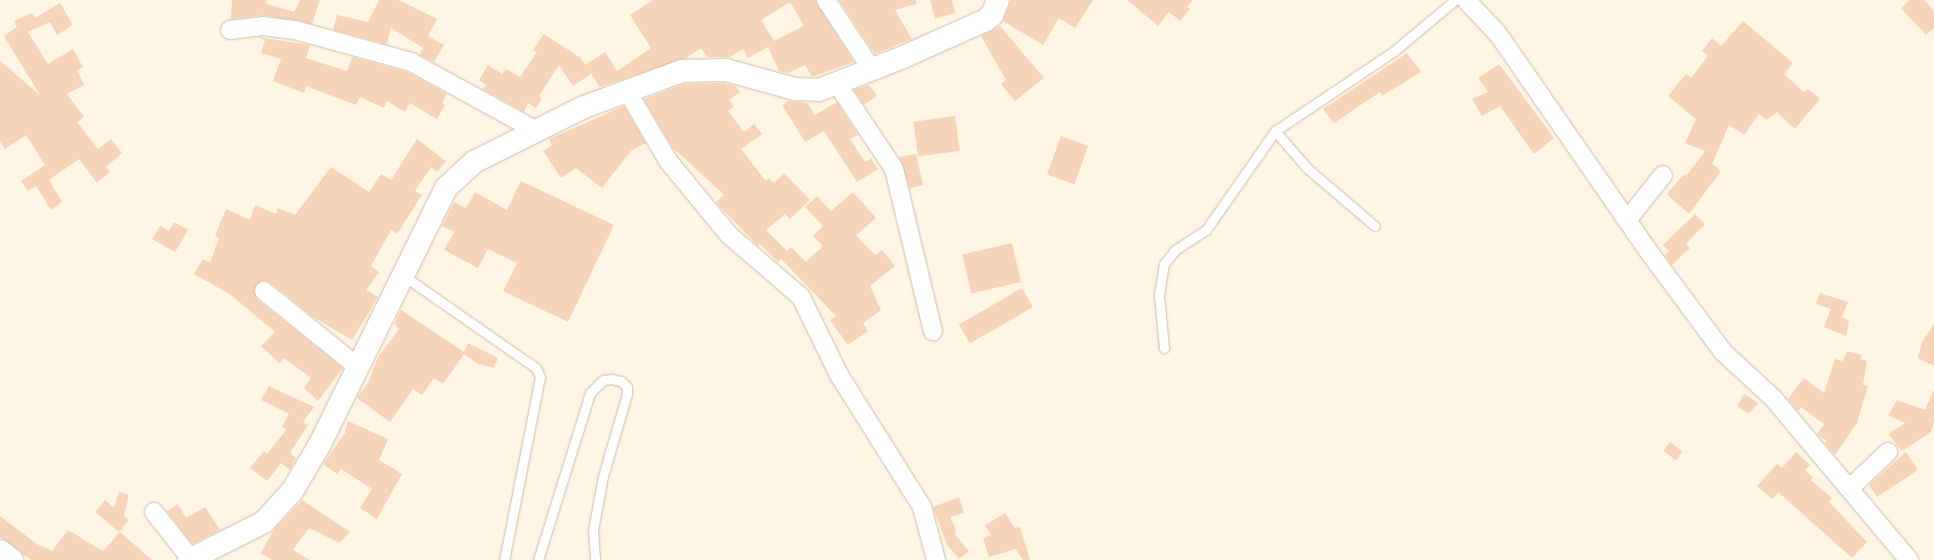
<!DOCTYPE html>
<html>
<head>
<meta charset="utf-8">
<style>
  body { margin:0 }
  #map { position:relative; width:1934px; height:560px; overflow:hidden; background:#fef5e4; font-family:Barlow,sans-serif }
  div>[style] { position:absolute }
  .building>* { inset:0; background:#f6d4ba; transform-origin:0 0 }
  .roads { filter:drop-shadow(0 0 1px #d0bda9) drop-shadow(0 0 1px #d0bda9) }
  .service>* { height:9px; margin:-4.5px; padding:0 4.5px; transform-origin:4.5px; border-radius:4.5px; background:#fff }
  .minor>* { height:18px; margin:-9px; padding:0 9px; transform-origin:9px; border-radius:9px; background:#fff }
  .tertiary>* { height:22px; margin:-11px; padding:0 11px; transform-origin:11px; border-radius:11px; background:#fff }
  span { translate:-50% -50%; white-space:nowrap; text-align:center; line-height:1.15; -webkit-text-stroke:4px #fff8ec; paint-order:stroke }
</style>
</head>
<body>
<div id="map">
  <div class="building">
    <div style="clip-path:polygon(232px 0,267px 0,267px 4px,294px 12px,300px 0,320px 0,312px 24px,263px 15px,231px 19px)"></div>
    <div style="clip-path:polygon(379px 0,399px 0,437px 19px,428px 36px,444px 45px,434px 62px,420px 55px,423px 48px,391px 28px,387px 44px,333px 30px,337px 15px,368px 22px)"></div>
    <div style="clip-path:polygon(evenodd,653px 0,815px 0,854px 62px,812px 77px,805px 65px,788px 73px,779px 71px,768px 47px,748px 58px,743px 49px,730px 57px,707px 57px,701px 48px,686px 58px,600px 87px,591px 74px,573px 86px,559px 65px,539px 96px,542px 98px,536px 108px,528px 103px,524px 112px,483px 89px,486px 85px,479px 80px,488px 65px,502px 74px,506px 69px,520px 77px,537px 52px,533px 50px,544px 34px,581px 58px,585px 65px,605px 52px,617px 71px,651px 48px,630px 15px,653px 0,790px 2px,804px 26px,774px 41px,761px 20px,790px 2px)"></div>
    <div style="clip-path:polygon(839px 0,916px 0,916px 4px,895px 10px,912px 39px,875px 54px)"></div>
    <div style="clip-path:polygon(930px 0,952px 0,955px 13px,935px 19px)"></div>
    <div style="clip-path:polygon(1011px 0,1093px 0,1075px 28px,1059px 18px,1043px 45px,1003px 21px)"></div>
    <div style="clip-path:polygon(1127px 0,1193px 0,1187px 7px,1190px 9px,1180px 21px,1169px 12px,1158px 26px)"></div>
    <div style="clip-path:polygon(1910px 0,1924px 0,1934px 11px,1934px 28px,1926px 35px,1901px 8px)"></div>
    <div style="clip-path:polygon(60px 3px,73px 25px,57px 35px,50px 22px,28px 32px,48px 64px,73px 49px,83px 67px,77px 70px,84px 85px,67px 94px,84px 117px,77px 122px,98px 149px,111px 139px,122px 153px,106px 167px,110px 172px,97px 183px,79px 159px,49px 180px,62px 202px,51px 210px,36px 186px,28px 191px,21px 181px,45px 165px,26px 135px,5px 149px,0 141px,0 61px,40px 95px,4px 36px,17px 27px,14px 21px,32px 13px,35px 18px)"></div>
    <div style="clip-path:polygon(1743px 21px,1793px 63px,1784px 74px,1804px 92px,1808px 89px,1820px 99px,1795px 129px,1777px 112px,1766px 120px,1759px 114px,1744px 135px,1729px 125px,1712px 164px,1721px 171px,1689px 214px,1667px 194px,1684px 174px,1686px 176px,1705px 151px,1685px 143px,1696px 119px,1668px 96px,1686px 74px,1691px 78px,1708px 56px,1702px 51px,1712px 38px,1721px 46px)"></div>
    <div style="clip-path:polygon(1000px 26px,1044px 78px,1015px 101px,1001px 84px,1006px 80px,981px 36px)"></div>
    <div style="clip-path:polygon(257px 37px,310px 45px,306px 58px,347px 71px,352px 57px,407px 72px,447px 94px,442px 103px,445px 105px,437px 119px,410px 103px,405px 112px,387px 101px,384px 108px,360px 97px,356px 105px,306px 86px,304px 93px,273px 81px,281px 59px,261px 53px,265px 40px)"></div>
    <div style="clip-path:polygon(1407px 53px,1421px 72px,1382px 96px,1380px 92px,1334px 123px,1323px 109px)"></div>
    <div style="clip-path:polygon(1499px 64px,1554px 138px,1534px 154px,1500px 106px,1482px 116px,1472px 99px,1488px 92px,1478px 78px)"></div>
    <div style="clip-path:polygon(724px 83px,735px 86px,740px 92px,729px 100px,734px 106px,728px 111px,744px 132px,754px 124px,762px 134px,741px 149px,766px 181px,769px 178px,774px 183px,784px 173px,810px 200px,790px 219px,785px 214px,766px 230px,787px 251px,791px 247px,806px 262px,823px 246px,813px 236px,823px 226px,805px 207px,817px 196px,831px 211px,853px 192px,876px 218px,856px 235px,875px 255px,882px 250px,895px 266px,870px 286px,881px 310px,863px 323px,868px 331px,848px 345px,830px 320px,836px 316px,781px 259px,778px 262px,760px 244px,758px 246px,719px 206px,716px 202px,724px 195px,672px 147px,644px 99px,684px 84px)"></div>
    <div style="clip-path:polygon(869px 85px,877px 96px,864px 105px,854px 90px)"></div>
    <div style="clip-path:polygon(789px 101px,807px 103px,815px 115px,837px 102px,858px 135px,850px 139px,865px 162px,871px 158px,878px 169px,857px 182px,824px 131px,805px 142px,782px 105px)"></div>
    <div style="clip-path:polygon(624px 106px,646px 143px,631px 151px,602px 188px,576px 168px,561px 178px,543px 151px,552px 145px,549px 139px)"></div>
    <div style="left:955px;top:116px;width:35px;height:42px;rotate:82deg"></div>
    <div style="left:1061px;top:136px;width:29px;height:41px;rotate:20deg"></div>
    <div style="clip-path:polygon(417px 139px,446px 161px,437px 172px,431px 167px,415px 191px,422px 195px,397px 234px,391px 230px,371px 266px,379px 272px,366px 290px,378px 297px,352px 340px,313px 317px,270px 282px,261px 281px,254px 289px,257px 299px,343px 368px,318px 401px,304px 388px,311px 378px,284px 358px,279px 363px,261px 346px,275px 332px,231px 295px,194px 274px,203px 259px,210px 263px,219px 238px,215px 236px,226px 209px,250px 220px,255px 205px,276px 214px,278px 208px,295px 215px,331px 167px,369px 192px,381px 174px,391px 180px)"></div>
    <div style="clip-path:polygon(916px 154px,923px 185px,910px 188px,899px 157px)"></div>
    <div style="clip-path:polygon(521px 181px,614px 225px,568px 322px,503px 291px,517px 263px,488px 249px,478px 268px,444px 250px,454px 232px,442px 226px,454px 202px,466px 208px,475px 192px,507px 210px)"></div>
    <div style="clip-path:polygon(1695px 214px,1705px 224px,1686px 244px,1690px 248px,1672px 265px,1665px 255px,1669px 251px,1663px 245px)"></div>
    <div style="clip-path:polygon(174px 222px,188px 230px,175px 252px,152px 239px,160px 226px,169px 231px)"></div>
    <div style="left:1012px;top:243px;width:40px;height:51px;rotate:77deg"></div>
    <div style="left:1022px;top:288px;width:22px;height:73px;rotate:60deg"></div>
    <div style="clip-path:polygon(1820px 293px,1848px 302px,1842px 317px,1849px 321px,1846px 336px,1824px 327px,1831px 309px,1816px 304px)"></div>
    <div style="clip-path:polygon(401px 310px,464px 352px,468px 343px,498px 358px,494px 368px,478px 364px,464px 354px,443px 384px,434px 378px,422px 395px,413px 389px,390px 422px,357px 398px,368px 383px,378px 357px,399px 329px,394px 324px)"></div>
    <div style="clip-path:polygon(1934px 324px,1934px 366px,1918px 358px,1922px 342px)"></div>
    <div style="clip-path:polygon(1847px 351px,1862px 355px,1860px 359px,1867px 361px,1863px 385px,1868px 386px,1857px 423px,1835px 455px,1825px 443px,1827px 441px,1817px 434px,1824px 424px,1801px 407px,1798px 411px,1788px 399px,1804px 378px,1824px 393px,1835px 359px,1843px 361px)"></div>
    <div style="clip-path:polygon(269px 386px,314px 407px,303px 422px,308px 425px,290px 453px,296px 458px,290px 470px,281px 463px,267px 481px,250px 468px,264px 451px,267px 454px,286px 430px,282px 427px,289px 414px,261px 400px)"></div>
    <div style="clip-path:polygon(1934px 389px,1934px 422px,1931px 432px,1902px 451px,1888px 434px,1905px 423px,1888px 415px,1897px 400px,1925px 410px)"></div>
    <div style="clip-path:polygon(1744px 394px,1758px 403px,1749px 414px,1737px 406px)"></div>
    <div style="clip-path:polygon(348px 421px,388px 439px,379px 460px,402px 474px,377px 519px,360px 508px,372px 489px,341px 469px,337px 474px,323px 464px,345px 433px)"></div>
    <div style="left:1670px;top:442px;width:16px;height:11px;rotate:38deg"></div>
    <div style="clip-path:polygon(1796px 452px,1810px 465px,1805px 470px,1813px 478px,1811px 480px,1832px 498px,1829px 502px,1867px 542px,1852px 558px,1778px 492px,1772px 499px,1757px 486px,1777px 464px,1782px 468px)"></div>
    <div style="clip-path:polygon(1906px 452px,1918px 470px,1877px 497px,1869px 485px)"></div>
    <div style="clip-path:polygon(119px 492px,129px 495px,124px 516px,129px 520px,119px 532px,95px 512px,105px 500px,114px 508px)"></div>
    <div style="clip-path:polygon(959px 497px,964px 513px,950px 517px,956px 530px,955px 535px,969px 551px,959px 559px,946px 543px,933px 507px)"></div>
    <div style="clip-path:polygon(302px 500px,350px 532px,339px 543px,309px 528px,293px 550px,310px 560px,272px 560px,261px 553px,273px 531px)"></div>
    <div style="clip-path:polygon(178px 504px,186px 518px,205px 507px,220px 530px,192px 544px,167px 511px)"></div>
    <div style="clip-path:polygon(1005px 513px,1015px 528px,1020px 527px,1030px 560px,1023px 560px,1016px 549px,989px 557px,983px 538px,991px 535px,985px 525px)"></div>
    <div style="clip-path:polygon(0 516px,37px 544px,52px 551px,68px 530px,103px 551px,120px 532px,152px 560px,31px 560px,0 537px)"></div>
  </div>
  <div class="roads">
    <div class="service">
      <div style="left:1275px;top:131px;width:49px;rotate:49.1deg"></div>
      <div style="left:1307px;top:168px;width:89px;rotate:40.5deg"></div>
      <div style="left:404px;top:276px;width:161px;rotate:34.9deg"></div>
      <div style="left:536px;top:368px;width:10px;rotate:66deg"></div>
      <div style="left:540px;top:377px;width:187px;rotate:101.1deg"></div>
      <div style="left:1164px;top:348px;width:53px;rotate:-95.4deg"></div>
      <div style="left:1159px;top:295px;width:31px;rotate:-81deg"></div>
      <div style="left:1164px;top:264px;width:18px;rotate:-52deg"></div>
      <div style="left:1175px;top:250px;width:37px;rotate:-33deg"></div>
      <div style="left:1206px;top:230px;width:121px;rotate:-55.1deg"></div>
      <div style="left:1275px;top:131px;width:143px;rotate:-33.9deg"></div>
      <div style="left:1394px;top:51px;width:80px;rotate:-39.9deg"></div>
      <div style="left:538px;top:560px;width:175px;rotate:-72.7deg"></div>
      <div style="left:590px;top:393px;width:18px;rotate:-45deg"></div>
      <div style="left:603px;top:380px;width:9px;rotate:-6deg"></div>
      <div style="left:612px;top:379px;width:9px;rotate:13deg"></div>
      <div style="left:621px;top:381px;width:8px;rotate:45deg"></div>
      <div style="left:627px;top:387px;width:7px;rotate:90deg"></div>
      <div style="left:627px;top:394px;width:85px;rotate:106.3deg"></div>
      <div style="left:603px;top:476px;width:55px;rotate:100.5deg"></div>
      <div style="left:593px;top:530px;width:30px;rotate:86deg"></div>
    </div>
    <div class="minor">
      <div style="left:826px;top:0;width:82px;rotate:56.5deg"></div>
      <div style="left:1466px;top:0;width:47px;rotate:46.7deg"></div>
      <div style="left:1498px;top:34px;width:270px;rotate:55.3deg"></div>
      <div style="left:1652px;top:256px;width:119px;rotate:53.5deg"></div>
      <div style="left:1723px;top:352px;width:68px;rotate:42.6deg"></div>
      <div style="left:1773px;top:398px;width:212px;rotate:50deg"></div>
      <div style="left:230px;top:30px;width:32px;rotate:-7deg"></div>
      <div style="left:262px;top:26px;width:33px;rotate:7deg"></div>
      <div style="left:295px;top:30px;width:120px;rotate:15.4deg"></div>
      <div style="left:411px;top:62px;width:141px;rotate:28.7deg"></div>
      <div style="left:836px;top:82px;width:105px;rotate:56.3deg"></div>
      <div style="left:894px;top:169px;width:167px;rotate:76.5deg"></div>
      <div style="left:627px;top:91px;width:82px;rotate:59.4deg"></div>
      <div style="left:669px;top:162px;width:94px;rotate:50.6deg"></div>
      <div style="left:729px;top:235px;width:95px;rotate:40.7deg"></div>
      <div style="left:801px;top:297px;width:87px;rotate:64deg"></div>
      <div style="left:839px;top:375px;width:156px;rotate:57.8deg"></div>
      <div style="left:922px;top:507px;width:55px;rotate:75.2deg"></div>
      <div style="left:1628px;top:219px;width:56px;rotate:-51.5deg"></div>
      <div style="left:264px;top:291px;width:122px;rotate:39deg"></div>
      <div style="left:1851px;top:487px;width:51px;rotate:-43.4deg"></div>
      <div style="left:154px;top:512px;width:60px;rotate:51.8deg"></div>
    </div>
    <div class="tertiary">
      <div style="left:0;top:551px;width:15px;rotate:37deg"></div>
      <div style="left:189px;top:560px;width:84px;rotate:-26.9deg"></div>
      <div style="left:264px;top:522px;width:43px;rotate:-47.8deg"></div>
      <div style="left:293px;top:490px;width:53px;rotate:-59.6deg"></div>
      <div style="left:320px;top:444px;width:285px;rotate:-63.8deg"></div>
      <div style="left:446px;top:188px;width:38px;rotate:-43deg"></div>
      <div style="left:474px;top:162px;width:123px;rotate:-26.6deg"></div>
      <div style="left:584px;top:107px;width:104px;rotate:-20.2deg"></div>
      <div style="left:682px;top:71px;width:44px;rotate:-1.3deg"></div>
      <div style="left:726px;top:70px;width:72px;rotate:15.4deg"></div>
      <div style="left:795px;top:89px;width:24px;rotate:2deg"></div>
      <div style="left:819px;top:90px;width:88px;rotate:-21.3deg"></div>
      <div style="left:901px;top:58px;width:93px;rotate:-24.1deg"></div>
      <div style="left:986px;top:20px;width:8px;rotate:-40deg"></div>
      <div style="left:992px;top:15px;width:16px;rotate:-68deg"></div>
    </div>
  </div>
</div>
</body>
</html>
